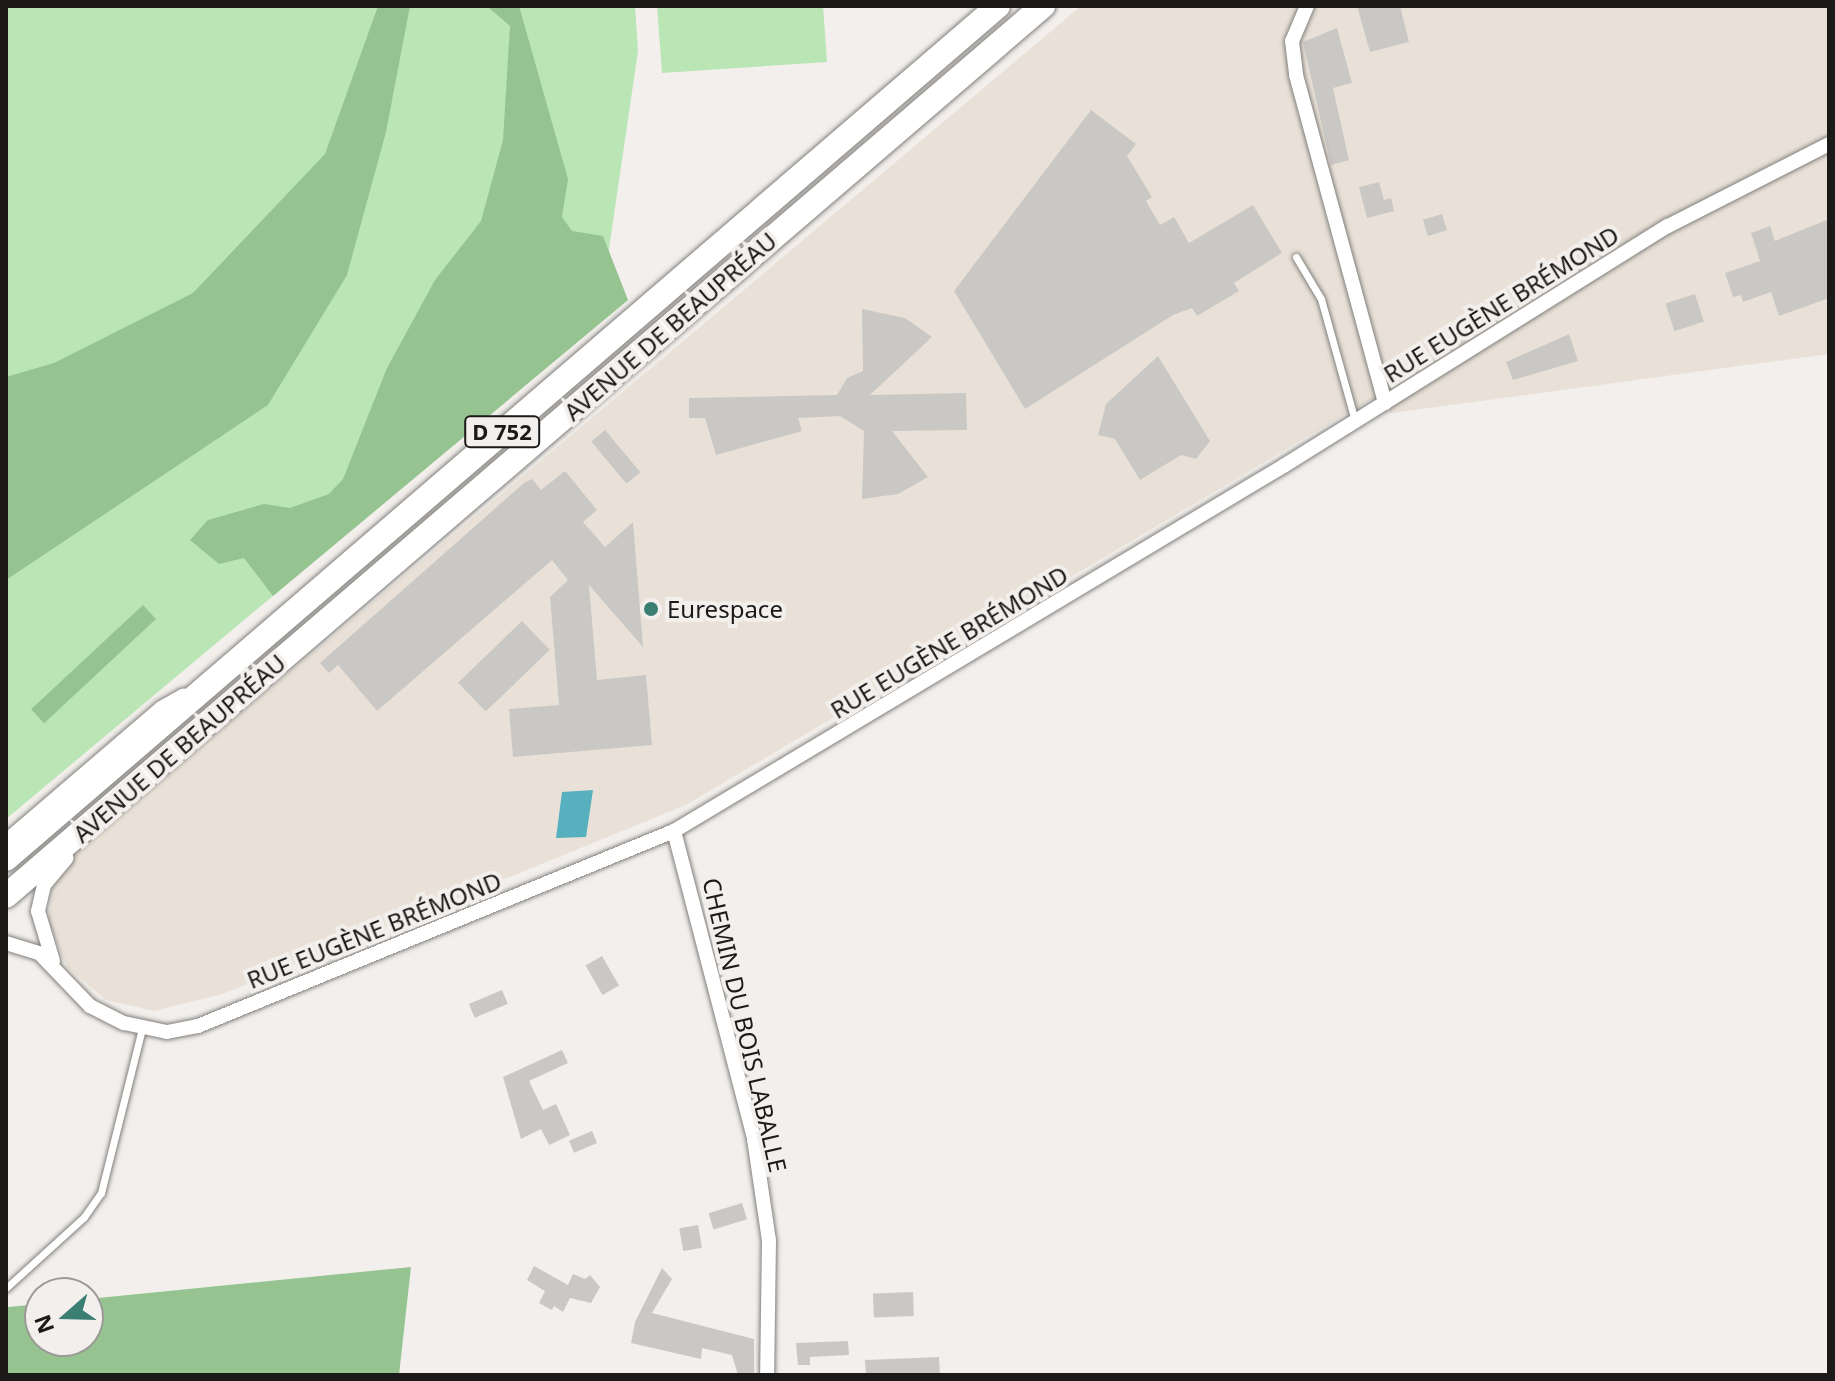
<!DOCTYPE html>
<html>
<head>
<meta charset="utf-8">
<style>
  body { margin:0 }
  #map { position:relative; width:1835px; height:1381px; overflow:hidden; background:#f2efec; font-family:"Noto Sans",sans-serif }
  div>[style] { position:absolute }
  .built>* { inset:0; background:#e9e1d8 }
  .green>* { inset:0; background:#bae5b4 }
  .forest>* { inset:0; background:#96c490; transform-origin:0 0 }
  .water>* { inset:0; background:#56b0be }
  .building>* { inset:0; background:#cac8c5; transform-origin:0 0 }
  .roads { filter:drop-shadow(0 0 2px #82807d) drop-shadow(0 0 2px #82807d) }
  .service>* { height:7px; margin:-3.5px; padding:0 3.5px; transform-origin:3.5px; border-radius:3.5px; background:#fff }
  .minor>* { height:14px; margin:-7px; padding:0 7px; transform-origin:7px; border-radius:7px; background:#fff }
  .trunk>* { height:24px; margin:-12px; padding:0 12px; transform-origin:12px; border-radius:12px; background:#fff }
  .dots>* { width:22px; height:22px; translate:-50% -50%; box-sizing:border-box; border:4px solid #f2efec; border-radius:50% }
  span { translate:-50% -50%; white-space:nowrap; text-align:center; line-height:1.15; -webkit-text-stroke:8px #f2efec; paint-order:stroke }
  .shield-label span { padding:2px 6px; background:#f2efec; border:2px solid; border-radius:6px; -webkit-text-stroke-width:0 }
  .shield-label { font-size:22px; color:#1b1a19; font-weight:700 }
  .street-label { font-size:24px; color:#1b1a19 }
  .poi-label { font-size:24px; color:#1b1a19 }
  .left { translate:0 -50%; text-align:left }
  .frame { position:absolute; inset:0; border:8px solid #1b1a19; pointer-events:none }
  .north { position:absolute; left:24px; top:1277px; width:80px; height:80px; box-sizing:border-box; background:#f2efec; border:2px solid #9c9a98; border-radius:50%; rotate:250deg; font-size:22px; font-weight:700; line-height:32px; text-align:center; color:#1b1a19 }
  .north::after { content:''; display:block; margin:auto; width:28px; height:36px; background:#3b7e72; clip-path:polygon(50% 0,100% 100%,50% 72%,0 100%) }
</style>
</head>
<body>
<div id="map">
  <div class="built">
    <div style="clip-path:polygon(1081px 6px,1829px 6px,1829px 354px,1392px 413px,1371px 399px,686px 805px,223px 994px,154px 1011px,106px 1000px,67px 967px,48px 921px,56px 869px)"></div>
  </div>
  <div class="green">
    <div style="clip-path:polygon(6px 6px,635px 6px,638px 51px,598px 324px,6px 819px)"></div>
    <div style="clip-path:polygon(657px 6px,823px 6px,827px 62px,662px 73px)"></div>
  </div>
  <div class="forest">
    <div style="clip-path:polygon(378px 6px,410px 6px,386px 132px,347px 275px,268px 405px,6px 580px,6px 377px,54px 363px,193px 293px,325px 154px)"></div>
    <div style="clip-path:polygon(487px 6px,519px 6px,568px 179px,562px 217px,572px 231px,603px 236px,628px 300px,273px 596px,244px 558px,219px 564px,190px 540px,208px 520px,264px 504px,290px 508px,329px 494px,343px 479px,387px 368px,435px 280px,481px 221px,503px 140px,510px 26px)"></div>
    <div style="left:143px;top:605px;width:19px;height:153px;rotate:47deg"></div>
    <div style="clip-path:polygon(411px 1267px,399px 1375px,6px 1375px,8px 1307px,40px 1304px,40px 1341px,88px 1341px,88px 1299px)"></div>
  </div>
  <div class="water">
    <div style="clip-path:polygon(593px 790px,586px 837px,556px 838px,562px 792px)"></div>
  </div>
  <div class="building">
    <div style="clip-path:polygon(1357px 6px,1400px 6px,1409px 42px,1370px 52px)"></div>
    <div style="clip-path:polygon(1337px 28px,1352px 83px,1333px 88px,1349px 160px,1331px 165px,1303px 42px)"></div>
    <div style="clip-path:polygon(1091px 110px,1136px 144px,1127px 156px,1152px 197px,1146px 201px,1160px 225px,1174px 217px,1189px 243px,1253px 205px,1282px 253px,1234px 283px,1239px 291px,1197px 316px,1192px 308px,1173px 315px,1025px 409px,954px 291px)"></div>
    <div style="clip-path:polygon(1379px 182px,1384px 200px,1391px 198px,1394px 211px,1367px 218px,1359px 187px)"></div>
    <div style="left:1442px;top:214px;width:17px;height:20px;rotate:73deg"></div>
    <div style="clip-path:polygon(1829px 219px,1829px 298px,1779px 316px,1771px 292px,1743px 302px,1741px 295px,1733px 297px,1725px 273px,1760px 261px,1751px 233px,1770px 226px,1775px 241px)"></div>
    <div style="left:1695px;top:294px;width:29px;height:31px;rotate:72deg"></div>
    <div style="clip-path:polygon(862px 309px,905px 318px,932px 337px,870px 395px,966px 393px,967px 430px,892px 431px,928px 477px,898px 494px,862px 499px,864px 431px,840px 416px,798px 418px,802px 431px,716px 455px,705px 418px,689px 418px,689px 398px,837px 395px,847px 378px,863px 371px)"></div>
    <div style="clip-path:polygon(1569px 334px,1578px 361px,1513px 380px,1506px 362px)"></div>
    <div style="clip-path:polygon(1158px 356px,1210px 441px,1196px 459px,1181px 455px,1140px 480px,1115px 439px,1098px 435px,1106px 404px)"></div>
    <div style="left:605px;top:430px;width:55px;height:18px;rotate:50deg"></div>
    <div style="clip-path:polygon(565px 471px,597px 510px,583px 522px,605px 547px,633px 522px,643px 647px,589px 585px,597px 680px,646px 675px,652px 745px,513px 757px,509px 709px,559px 705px,550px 597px,568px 580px,552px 560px,377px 711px,338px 665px,329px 673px,320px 663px,524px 483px,532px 479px,541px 490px)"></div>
    <div style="left:522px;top:621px;width:40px;height:89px;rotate:46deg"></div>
    <div style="left:602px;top:956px;width:34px;height:19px;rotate:60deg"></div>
    <div style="left:502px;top:990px;width:15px;height:36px;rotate:67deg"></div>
    <div style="clip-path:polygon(562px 1050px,568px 1063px,529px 1081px,543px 1110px,556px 1104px,570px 1135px,549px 1145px,541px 1129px,521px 1139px,503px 1077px)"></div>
    <div style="left:592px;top:1131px;width:13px;height:25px;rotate:67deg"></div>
    <div style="left:742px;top:1203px;width:17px;height:35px;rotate:73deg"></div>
    <div style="left:698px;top:1225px;width:23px;height:19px;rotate:80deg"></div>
    <div style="clip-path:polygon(534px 1266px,568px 1285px,573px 1274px,585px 1279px,590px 1275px,600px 1287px,591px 1303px,570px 1298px,563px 1312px,554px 1306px,552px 1310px,539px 1303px,545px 1291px,527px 1280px)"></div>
    <div style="clip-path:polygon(662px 1268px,672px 1279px,652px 1313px,754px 1339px,754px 1375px,738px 1375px,732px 1355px,702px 1348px,701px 1359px,631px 1343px,635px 1322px)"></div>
    <div style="left:913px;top:1292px;width:24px;height:40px;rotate:88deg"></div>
    <div style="clip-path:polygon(848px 1341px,849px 1355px,810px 1357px,810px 1365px,798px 1365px,796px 1343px)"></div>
    <div style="clip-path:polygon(939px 1357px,940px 1375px,866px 1375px,865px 1360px)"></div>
  </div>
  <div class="roads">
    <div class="service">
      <div style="left:1296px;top:257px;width:49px;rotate:59.2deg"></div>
      <div style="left:1321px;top:299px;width:127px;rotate:74.4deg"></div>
      <div style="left:6px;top:1288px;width:105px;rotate:-42.3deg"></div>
      <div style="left:84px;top:1217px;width:29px;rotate:-55deg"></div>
      <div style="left:101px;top:1193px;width:170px;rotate:-76deg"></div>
    </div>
    <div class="minor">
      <div style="left:1307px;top:6px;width:38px;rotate:113deg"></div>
      <div style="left:1292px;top:41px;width:34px;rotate:83deg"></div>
      <div style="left:1296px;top:75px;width:340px;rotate:74.8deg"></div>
      <div style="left:674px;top:831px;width:318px;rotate:75.4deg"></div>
      <div style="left:754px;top:1139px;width:102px;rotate:81.6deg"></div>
      <div style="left:769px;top:1240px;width:135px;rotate:90.8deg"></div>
      <div style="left:6px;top:841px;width:204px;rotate:-40.6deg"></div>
      <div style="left:161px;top:708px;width:26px;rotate:-29deg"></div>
      <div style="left:6px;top:943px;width:34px;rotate:17deg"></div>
      <div style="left:39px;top:953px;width:74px;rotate:46.1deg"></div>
      <div style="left:90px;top:1006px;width:38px;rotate:27deg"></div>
      <div style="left:124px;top:1023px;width:44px;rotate:11.8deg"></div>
      <div style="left:167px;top:1032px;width:32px;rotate:-11deg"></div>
      <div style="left:198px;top:1026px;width:514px;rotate:-22.28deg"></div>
      <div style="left:674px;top:831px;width:712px;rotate:-30.92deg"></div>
      <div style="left:1285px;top:465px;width:451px;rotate:-32deg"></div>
      <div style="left:1668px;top:226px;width:181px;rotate:-27deg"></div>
      <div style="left:53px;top:961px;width:52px;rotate:-106.7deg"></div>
      <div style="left:38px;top:911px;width:27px;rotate:-77deg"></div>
      <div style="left:44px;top:885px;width:35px;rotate:-50deg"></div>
    </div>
    <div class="trunk">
      <div style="left:6px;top:859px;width:1308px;rotate:-40.69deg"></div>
      <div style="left:6px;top:896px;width:1367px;rotate:-40.64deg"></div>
    </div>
  </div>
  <div class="dots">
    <div style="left:651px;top:609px;background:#3b7e72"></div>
  </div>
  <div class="shield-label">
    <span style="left:502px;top:432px">D 752</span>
  </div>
  <div class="street-label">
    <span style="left:1501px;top:304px;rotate:-32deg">RUE EUGÈNE BRÉMOND</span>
    <span style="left:670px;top:326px;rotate:-41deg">AVENUE DE BEAUPRÉAU</span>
    <span style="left:949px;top:642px;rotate:-31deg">RUE EUGÈNE BRÉMOND</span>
    <span style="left:179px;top:748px;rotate:-41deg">AVENUE DE BEAUPRÉAU</span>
    <span style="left:374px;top:930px;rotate:-22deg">RUE EUGÈNE BRÉMOND</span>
    <span style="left:745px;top:1025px;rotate:77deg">CHEMIN DU BOIS LABALLE</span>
  </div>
  <div class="poi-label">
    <span class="left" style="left:667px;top:609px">Eurespace</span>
  </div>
  <div class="frame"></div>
  <div class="north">N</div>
</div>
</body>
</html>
